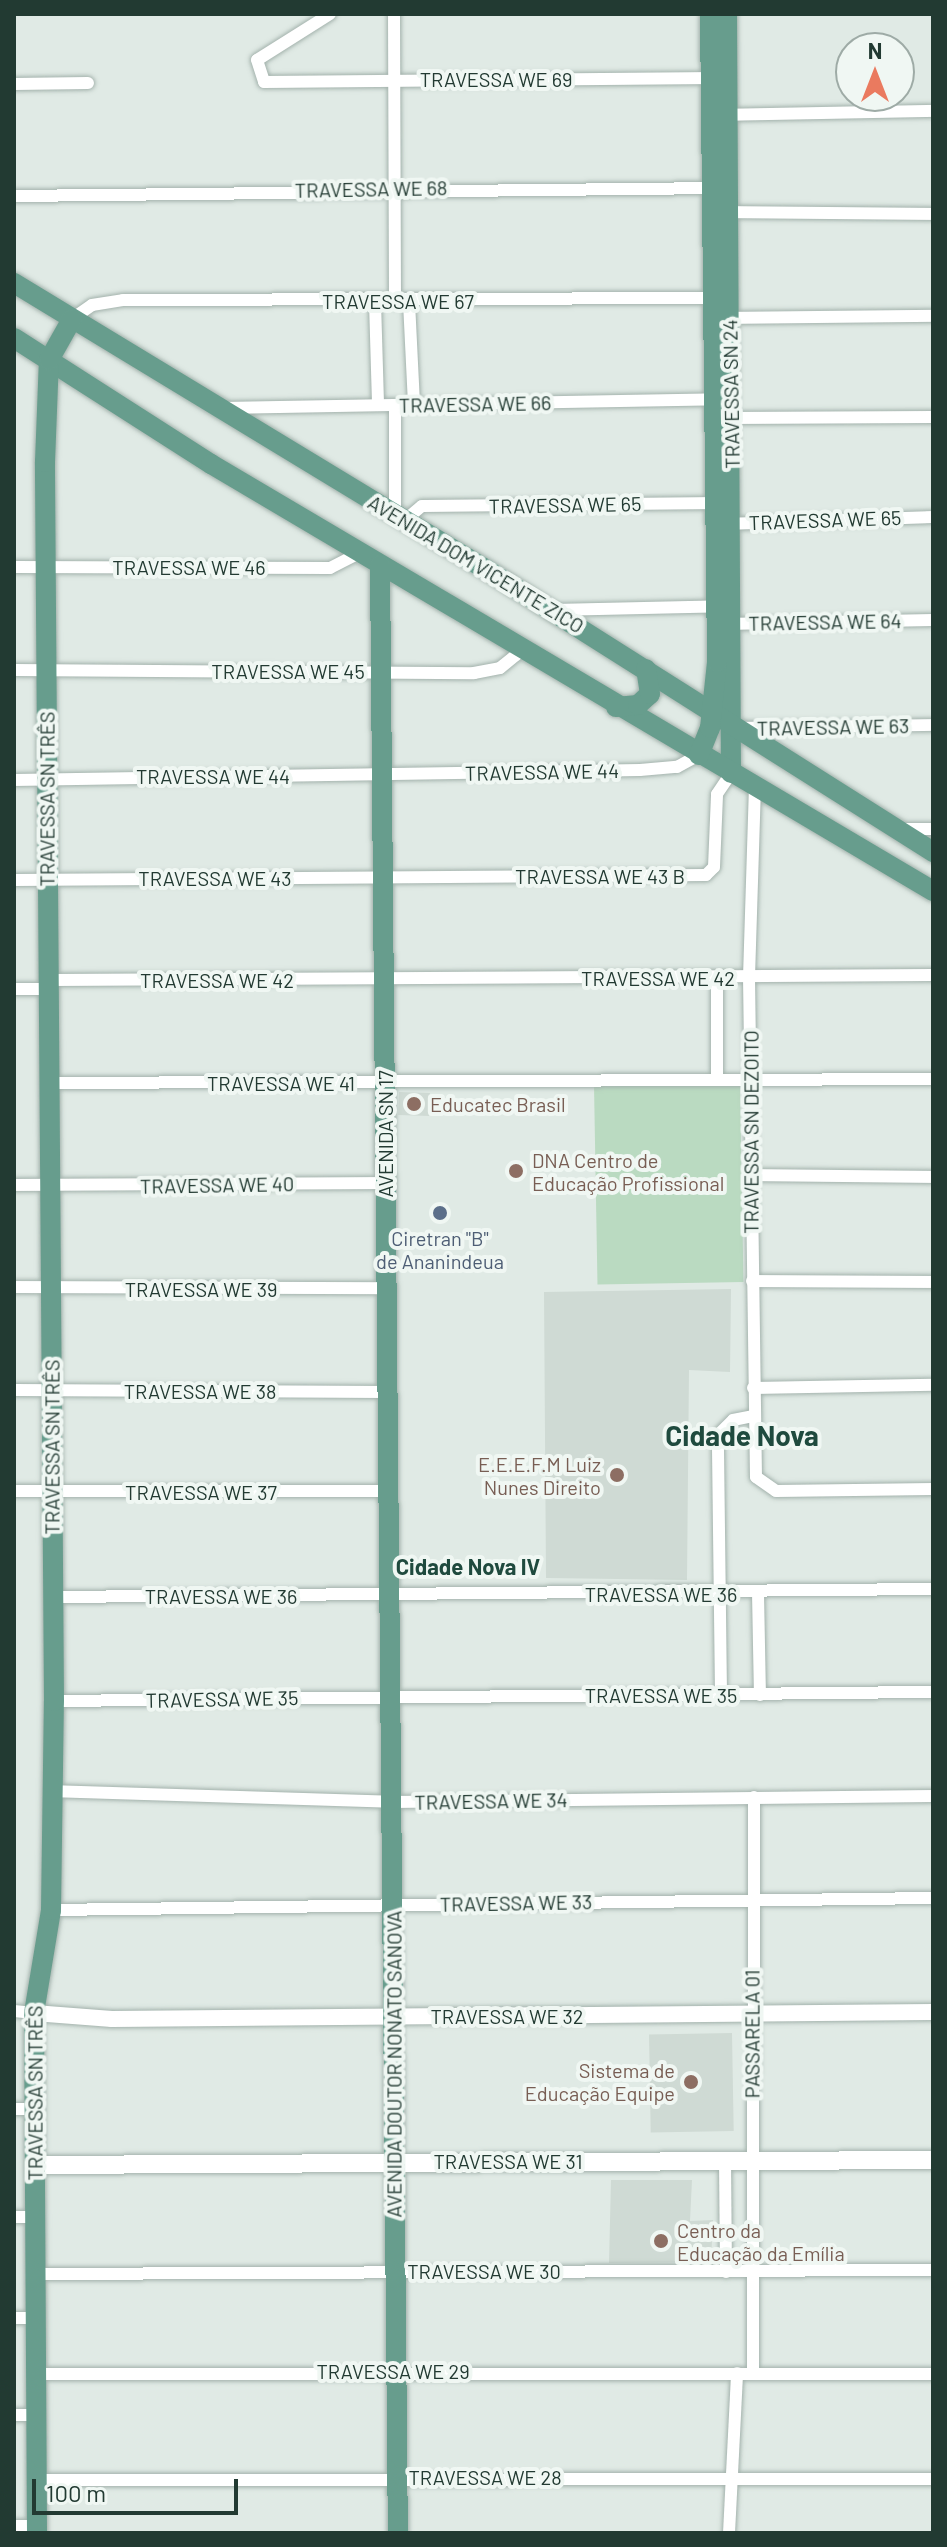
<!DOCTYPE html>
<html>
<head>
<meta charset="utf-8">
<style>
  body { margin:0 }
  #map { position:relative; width:947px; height:2547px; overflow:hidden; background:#e0eae5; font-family:Barlow,sans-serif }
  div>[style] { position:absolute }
  .built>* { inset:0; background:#cfdad4; transform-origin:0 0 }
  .green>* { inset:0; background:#badac1; transform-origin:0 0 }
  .roads { filter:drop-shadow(0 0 2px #a3b2ac) drop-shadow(0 0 2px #a3b2ac) }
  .minor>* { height:12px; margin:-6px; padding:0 6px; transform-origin:6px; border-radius:6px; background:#fff }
  .tertiary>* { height:16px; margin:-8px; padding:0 8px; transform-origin:8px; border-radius:8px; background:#fff }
  .secondary>* { height:18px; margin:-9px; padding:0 9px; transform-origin:9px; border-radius:9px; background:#fff }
  .primary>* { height:20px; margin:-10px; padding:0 10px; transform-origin:10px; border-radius:10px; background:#679d8d }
  .dots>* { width:22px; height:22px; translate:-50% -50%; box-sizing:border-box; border:4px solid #f0f7f3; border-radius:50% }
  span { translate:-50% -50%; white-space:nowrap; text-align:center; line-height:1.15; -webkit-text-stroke:8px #f0f7f3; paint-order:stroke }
  .street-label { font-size:20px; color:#223a32 }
  .education-label { font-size:20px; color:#785e54 }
  .left { translate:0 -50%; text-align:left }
  .right { translate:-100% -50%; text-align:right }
  .service-label { font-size:20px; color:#4e5e75 }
  .neighbourhood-label { font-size:22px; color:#1f4a3e; font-weight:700 }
  .district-label { font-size:28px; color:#1f4a3e; font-weight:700 }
  .frame { position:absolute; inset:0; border:16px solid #223a32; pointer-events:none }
  .north { position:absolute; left:835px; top:32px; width:80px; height:80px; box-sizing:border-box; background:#f0f7f3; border:2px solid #9eaba6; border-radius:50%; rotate:0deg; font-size:22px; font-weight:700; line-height:32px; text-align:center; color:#223a32 }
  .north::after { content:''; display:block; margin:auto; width:28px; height:36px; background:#ea7a5f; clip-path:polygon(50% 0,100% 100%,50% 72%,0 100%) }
  .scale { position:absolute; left:32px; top:2479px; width:206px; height:36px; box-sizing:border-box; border:4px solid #223a32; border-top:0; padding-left:10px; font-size:24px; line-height:28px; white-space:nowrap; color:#223a32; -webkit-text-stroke:6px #f0f7f3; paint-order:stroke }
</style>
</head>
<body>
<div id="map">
  <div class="built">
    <div style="left:399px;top:1092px;width:31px;height:23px;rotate:2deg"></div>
    <div style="clip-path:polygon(731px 1289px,730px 1372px,689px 1370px,687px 1580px,546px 1578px,544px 1292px)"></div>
    <div style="left:732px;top:2033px;width:98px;height:83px;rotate:89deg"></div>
    <div style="clip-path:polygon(611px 2180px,692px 2180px,690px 2221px,713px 2220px,711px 2262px,609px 2263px)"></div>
  </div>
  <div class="green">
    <div style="left:740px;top:1084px;width:198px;height:146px;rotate:89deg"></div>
  </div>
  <div class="roads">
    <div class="minor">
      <div style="left:330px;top:14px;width:86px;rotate:147.8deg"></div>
      <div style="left:257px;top:60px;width:23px;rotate:72deg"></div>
      <div style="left:264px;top:82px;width:452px;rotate:-0.5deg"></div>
      <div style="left:394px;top:14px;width:288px;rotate:89.8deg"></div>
      <div style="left:14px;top:84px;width:74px;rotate:-0.8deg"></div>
      <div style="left:723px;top:115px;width:210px;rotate:-1.1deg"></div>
      <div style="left:14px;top:196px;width:701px;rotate:-0.65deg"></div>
      <div style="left:724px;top:212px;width:209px;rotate:0.5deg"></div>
      <div style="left:375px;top:302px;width:103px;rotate:88.3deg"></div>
      <div style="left:409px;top:302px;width:103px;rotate:87.2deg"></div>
      <div style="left:725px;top:318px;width:208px;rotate:-0.6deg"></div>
      <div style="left:72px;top:319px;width:24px;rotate:-35deg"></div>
      <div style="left:92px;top:305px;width:31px;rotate:-9deg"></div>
      <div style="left:123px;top:300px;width:595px;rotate:-0.19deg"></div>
      <div style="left:395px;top:405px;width:110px;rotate:90deg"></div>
      <div style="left:222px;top:408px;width:498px;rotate:-1deg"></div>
      <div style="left:724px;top:418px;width:209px;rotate:-0.3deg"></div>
      <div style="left:404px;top:521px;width:23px;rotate:-40deg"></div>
      <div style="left:422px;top:506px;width:297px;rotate:-0.6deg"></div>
      <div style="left:724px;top:524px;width:209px;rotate:-1.9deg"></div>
      <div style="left:14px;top:567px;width:316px;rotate:0.2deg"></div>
      <div style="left:330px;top:568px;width:33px;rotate:-27deg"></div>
      <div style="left:553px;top:610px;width:170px;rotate:-1.3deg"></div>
      <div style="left:724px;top:624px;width:209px;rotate:-1.1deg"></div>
      <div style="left:14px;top:670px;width:460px;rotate:0.4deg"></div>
      <div style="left:474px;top:673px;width:26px;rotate:-11deg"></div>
      <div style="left:500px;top:668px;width:28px;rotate:-39deg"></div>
      <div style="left:740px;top:728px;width:193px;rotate:-0.9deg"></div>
      <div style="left:14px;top:780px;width:626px;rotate:-0.92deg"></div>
      <div style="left:640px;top:770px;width:37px;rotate:-5deg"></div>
      <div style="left:677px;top:767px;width:25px;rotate:-29deg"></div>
      <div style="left:755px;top:786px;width:191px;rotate:91.8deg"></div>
      <div style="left:749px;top:977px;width:500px;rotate:89.2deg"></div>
      <div style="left:756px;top:1477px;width:24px;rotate:35deg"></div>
      <div style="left:776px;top:1491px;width:157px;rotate:-0.7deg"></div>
      <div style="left:900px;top:829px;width:33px"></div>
      <div style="left:14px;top:880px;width:692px;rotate:-0.41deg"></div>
      <div style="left:706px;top:875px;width:11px;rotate:-45deg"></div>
      <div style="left:714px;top:867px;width:73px;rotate:-87.6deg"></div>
      <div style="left:717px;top:794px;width:25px;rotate:-56deg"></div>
      <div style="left:51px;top:980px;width:882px;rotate:-0.32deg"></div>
      <div style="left:14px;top:989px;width:36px"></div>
      <div style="left:717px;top:1078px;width:101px;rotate:-90deg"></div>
      <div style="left:51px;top:1083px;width:882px;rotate:-0.26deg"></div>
      <div style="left:751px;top:1175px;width:182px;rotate:0.6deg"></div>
      <div style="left:14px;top:1185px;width:371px;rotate:-0.3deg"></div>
      <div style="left:752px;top:1281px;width:181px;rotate:0.3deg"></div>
      <div style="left:14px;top:1287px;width:374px;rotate:0.2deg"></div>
      <div style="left:753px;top:1388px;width:180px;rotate:-1deg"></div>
      <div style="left:14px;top:1390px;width:372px;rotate:0.3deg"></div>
      <div style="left:14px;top:1491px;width:374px"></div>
      <div style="left:758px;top:1593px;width:102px;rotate:88.9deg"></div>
      <div style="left:52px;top:1597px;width:881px;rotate:-0.52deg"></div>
      <div style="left:721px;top:1694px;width:259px;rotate:-90.7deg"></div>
      <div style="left:718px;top:1435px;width:21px;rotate:-45deg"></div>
      <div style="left:733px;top:1420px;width:20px;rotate:-11deg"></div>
      <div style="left:54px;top:1701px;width:879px;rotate:-0.59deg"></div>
      <div style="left:49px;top:1791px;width:342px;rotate:1.8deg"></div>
      <div style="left:391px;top:1802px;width:542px;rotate:-0.63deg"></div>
      <div style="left:51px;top:1910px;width:882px;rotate:-0.78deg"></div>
      <div style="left:14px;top:2011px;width:20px;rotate:6deg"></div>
      <div style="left:14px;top:2109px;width:20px"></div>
      <div style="left:725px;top:2159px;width:113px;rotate:89.5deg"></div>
      <div style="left:14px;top:2217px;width:20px"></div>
      <div style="left:35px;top:2274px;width:898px;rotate:-0.26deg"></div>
      <div style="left:14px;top:2318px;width:21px"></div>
      <div style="left:753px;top:2372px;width:575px;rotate:-89.9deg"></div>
      <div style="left:34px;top:2374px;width:899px"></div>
      <div style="left:14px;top:2415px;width:22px"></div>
      <div style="left:36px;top:2480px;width:897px;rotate:-0.06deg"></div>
      <div style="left:14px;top:2526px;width:23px"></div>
      <div style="left:729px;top:2533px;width:160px;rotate:-87.1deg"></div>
    </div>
    <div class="tertiary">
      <div style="left:34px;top:2013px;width:78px;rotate:4.4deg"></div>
      <div style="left:112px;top:2019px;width:821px;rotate:-0.49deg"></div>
    </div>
    <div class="secondary">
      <div style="left:35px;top:2165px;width:898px;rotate:-0.32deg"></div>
    </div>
    <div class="primary">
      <div style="left:727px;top:14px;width:759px;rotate:89.7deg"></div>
      <div style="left:14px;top:283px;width:553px;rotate:31.25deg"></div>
      <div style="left:487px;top:570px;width:528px;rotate:32.3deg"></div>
      <div style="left:14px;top:338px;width:234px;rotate:32.6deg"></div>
      <div style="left:211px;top:464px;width:839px;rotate:30.6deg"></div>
      <div style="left:380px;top:565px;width:1968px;rotate:89.48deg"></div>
      <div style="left:616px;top:707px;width:22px;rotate:-5deg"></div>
      <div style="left:638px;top:705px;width:16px;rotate:-43deg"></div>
      <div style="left:650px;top:694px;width:25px;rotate:-99deg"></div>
      <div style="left:699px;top:755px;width:29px;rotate:-68deg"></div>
      <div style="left:710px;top:728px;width:66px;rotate:-83.9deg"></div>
      <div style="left:717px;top:662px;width:648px;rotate:-90.62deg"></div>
      <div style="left:37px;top:2533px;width:520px;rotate:-90.33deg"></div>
      <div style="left:34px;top:2013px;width:104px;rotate:-80.6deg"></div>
      <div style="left:51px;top:1910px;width:209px;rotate:-89.2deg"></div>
      <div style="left:54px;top:1701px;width:1239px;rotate:-90.42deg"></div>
      <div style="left:45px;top:462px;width:102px;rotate:-87.8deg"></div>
      <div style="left:49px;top:360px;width:47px;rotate:-60.7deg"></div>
    </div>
  </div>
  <div class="dots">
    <div style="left:414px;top:1104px;background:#8d6e63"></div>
    <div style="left:516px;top:1171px;background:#8d6e63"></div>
    <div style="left:440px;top:1213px;background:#5c6f8a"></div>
    <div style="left:617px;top:1475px;background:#8d6e63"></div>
    <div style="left:691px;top:2082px;background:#8d6e63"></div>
    <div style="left:661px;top:2241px;background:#8d6e63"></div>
  </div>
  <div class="street-label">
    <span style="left:496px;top:79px">TRAVESSA WE 69</span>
    <span style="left:371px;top:189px;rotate:-1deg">TRAVESSA WE 68</span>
    <span style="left:398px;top:301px">TRAVESSA WE 67</span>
    <span style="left:731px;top:394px;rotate:-91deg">TRAVESSA SN 24</span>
    <span style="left:475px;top:404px;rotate:-1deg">TRAVESSA WE 66</span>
    <span style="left:565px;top:505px;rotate:-1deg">TRAVESSA WE 65</span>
    <span style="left:825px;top:520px;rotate:-2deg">TRAVESSA WE 65</span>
    <span style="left:476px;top:564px;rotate:31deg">AVENIDA DOM VICENTE ZICO</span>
    <span style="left:189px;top:567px">TRAVESSA WE 46</span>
    <span style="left:825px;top:622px;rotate:-1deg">TRAVESSA WE 64</span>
    <span style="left:288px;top:671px">TRAVESSA WE 45</span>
    <span style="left:833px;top:727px;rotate:-1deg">TRAVESSA WE 63</span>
    <span style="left:542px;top:772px;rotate:-1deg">TRAVESSA WE 44</span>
    <span style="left:213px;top:776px">TRAVESSA WE 44</span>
    <span style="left:47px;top:799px;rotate:-90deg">TRAVESSA SN TRÊS</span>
    <span style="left:600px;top:876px">TRAVESSA WE 43 B</span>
    <span style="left:215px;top:878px">TRAVESSA WE 43</span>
    <span style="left:658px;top:978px">TRAVESSA WE 42</span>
    <span style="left:217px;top:980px">TRAVESSA WE 42</span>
    <span style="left:281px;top:1083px">TRAVESSA WE 41</span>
    <span style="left:751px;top:1132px;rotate:-90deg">TRAVESSA SN DEZOITO</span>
    <span style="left:385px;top:1134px;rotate:-90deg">AVENIDA SN 17</span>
    <span style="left:217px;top:1185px;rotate:-1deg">TRAVESSA WE 40</span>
    <span style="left:201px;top:1289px">TRAVESSA WE 39</span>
    <span style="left:200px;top:1391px">TRAVESSA WE 38</span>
    <span style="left:52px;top:1447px;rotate:-90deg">TRAVESSA SN TRÊS</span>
    <span style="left:201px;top:1492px">TRAVESSA WE 37</span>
    <span style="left:661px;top:1594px">TRAVESSA WE 36</span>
    <span style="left:221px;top:1596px">TRAVESSA WE 36</span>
    <span style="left:661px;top:1695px">TRAVESSA WE 35</span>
    <span style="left:222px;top:1699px;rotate:-1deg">TRAVESSA WE 35</span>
    <span style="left:491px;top:1801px;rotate:-1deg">TRAVESSA WE 34</span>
    <span style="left:516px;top:1903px;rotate:-1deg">TRAVESSA WE 33</span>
    <span style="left:507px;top:2016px">TRAVESSA WE 32</span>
    <span style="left:752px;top:2034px;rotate:-90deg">PASSARELA 01</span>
    <span style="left:394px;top:2064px;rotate:-90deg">AVENIDA DOUTOR NONATO SANOVA</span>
    <span style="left:35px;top:2093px;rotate:-90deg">TRAVESSA SN TRÊS</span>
    <span style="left:508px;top:2161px">TRAVESSA WE 31</span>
    <span style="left:484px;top:2271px">TRAVESSA WE 30</span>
    <span style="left:393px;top:2371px">TRAVESSA WE 29</span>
    <span style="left:485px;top:2477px">TRAVESSA WE 28</span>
  </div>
  <div class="education-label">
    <span class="left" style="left:430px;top:1104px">Educatec Brasil</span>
    <span class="left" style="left:532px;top:1172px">DNA Centro de<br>Educação Profissional</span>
    <span class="right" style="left:601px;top:1476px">E.E.E.F.M Luiz<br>Nunes Direito</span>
    <span class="right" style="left:675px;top:2082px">Sistema de<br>Educação Equipe</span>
    <span class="left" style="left:677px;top:2242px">Centro da<br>Educação da Emília</span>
  </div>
  <div class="service-label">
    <span style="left:440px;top:1250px">Ciretran "B"<br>de Ananindeua</span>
  </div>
  <div class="neighbourhood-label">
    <span style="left:468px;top:1567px">Cidade Nova IV</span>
  </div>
  <div class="district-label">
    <span style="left:742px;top:1435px">Cidade Nova</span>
  </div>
  <div class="frame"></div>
  <div class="north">N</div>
  <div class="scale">100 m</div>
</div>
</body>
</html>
